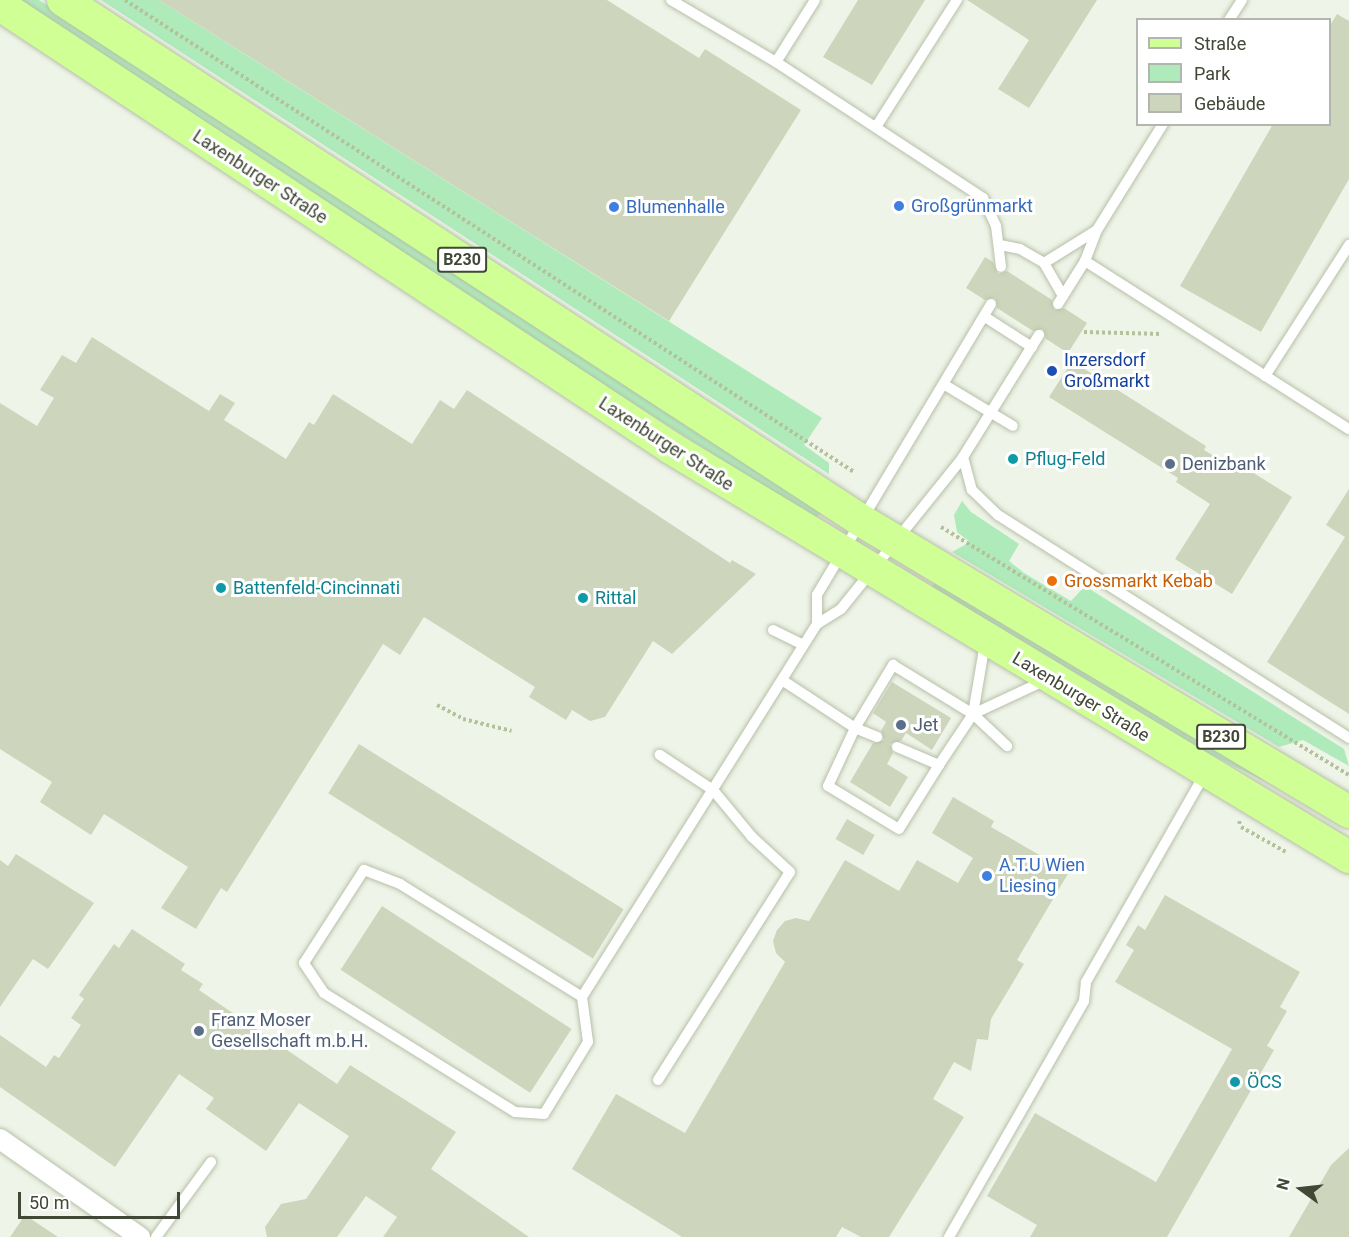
<!DOCTYPE html>
<html>
<head>
<meta charset="utf-8">
<style>
  body { margin:0 }
  #map { position:relative; width:1349px; height:1237px; overflow:hidden; background:#eef4e7; font-family:Roboto,sans-serif }
  div>[style] { position:absolute }
  .green>* { inset:0; background:#aeeaba }
  .building>* { inset:0; background:#cdd6bc; transform-origin:0 0 }
  .path>* { height:4px; margin-top:-2px; transform-origin:0; background:repeating-linear-gradient(90deg,#b3c29a 0 3px,transparent 0 6px) }
  .roads { filter:drop-shadow(0 0 2px #b7c0a9) drop-shadow(0 0 2px #b7c0a9) }
  .lane>* { height:10px; margin:-5px; padding:0 5px; transform-origin:5px; border-radius:5px; background:#fff }
  .street>* { height:20px; margin:-10px; padding:0 10px; transform-origin:10px; border-radius:10px; background:#fff }
  .primary>* { height:32px; margin:-16px; padding:0 16px; transform-origin:16px; border-radius:16px; background:#cfff95 }
  .dots>* { width:16px; height:16px; translate:-50% -50%; box-sizing:border-box; border:3px solid #fff; border-radius:50% }
  span { translate:-50% -50%; white-space:nowrap; text-align:center; line-height:1.15; -webkit-text-stroke:6px #fff; paint-order:stroke }
  .shield-label span { padding:2px 4px; background:#fff; border:2px solid; border-radius:4px; -webkit-text-stroke-width:0 }
  .shield-label { font-size:16px; color:#414836; font-weight:700 }
  .street-label { font-size:18px; color:#414836 }
  .shop-label { font-size:18px; color:#366cbe }
  .left { translate:0 -50%; text-align:left }
  .transit-label { font-size:18px; color:#164399 }
  .culture-label { font-size:18px; color:#0d838f }
  .service-label { font-size:18px; color:#4e5e75 }
  .food-label { font-size:18px; color:#c56008 }
  .legend { position:absolute; left:1136px; top:18px; width:195px; height:108px; box-sizing:border-box; background:#fff; border:2px solid #b3b6af; margin:0; padding:8px 10px; list-style:none; font-size:18px; color:#414836 }
  .legend li { display:flex; align-items:center; gap:12px; height:30px }
  .legend b { width:30px; border:2px solid #b3b6af }
  .north { position:absolute; left:1271px; top:1159px; width:60px; height:60px; -webkit-text-stroke:4px #fff; paint-order:stroke; rotate:285deg; font-size:16px; font-weight:700; line-height:24px; text-align:center; color:#414836 }
  .north::after { content:''; display:block; margin:auto; width:21px; height:27px; background:#414836; clip-path:polygon(50% 0,100% 100%,50% 72%,0 100%) }
  .scale { position:absolute; left:18px; top:1192px; width:162px; height:27px; box-sizing:border-box; border:3px solid #414836; border-top:0; padding-left:8px; font-size:18px; line-height:21px; white-space:nowrap; color:#414836; -webkit-text-stroke:4px #fff; paint-order:stroke }
</style>
</head>
<body>
<div id="map">
  <div class="green">
    <div style="clip-path:polygon(18px 0,39px 0,80px 26px,822px 510px,820px 515px,814px 518px,580px 370px)"></div>
    <div style="clip-path:polygon(101px 0,159px 0,822px 418px,804px 445px,829px 463px,829px 474px)"></div>
    <div style="clip-path:polygon(962px 501px,971px 512px,1019px 544px,1009px 561px,1024px 573px,1071px 601px,1085px 586px,1344px 749px,1349px 766px,1303px 740px,1279px 747px,952px 552px,970px 542px,957px 532px,954px 515px)"></div>
    <div style="clip-path:polygon(938px 579px,1265px 776px,1262px 780px,1171px 735px,928px 590px)"></div>
  </div>
  <div class="building">
    <div style="clip-path:polygon(159px 0,607px 0,699px 58px,705px 49px,801px 110px,669px 321px)"></div>
    <div style="clip-path:polygon(858px 0,925px 0,872px 85px,823px 57px)"></div>
    <div style="clip-path:polygon(967px 0,1097px 0,1029px 108px,998px 89px,1029px 40px)"></div>
    <div style="clip-path:polygon(1337px 14px,1349px 21px,1349px 179px,1261px 332px,1180px 286px,1273px 124px,1329px 124px,1329px 27px)"></div>
    <div style="clip-path:polygon(985px 257px,993px 262px,998px 274px,1007px 271px,1052px 300px,1054px 310px,1064px 308px,1087px 323px,1068px 353px,1046px 339px,1043px 329px,1033px 331px,997px 308px,995px 298px,985px 300px,966px 288px)"></div>
    <div style="clip-path:polygon(92px 337px,209px 411px,220px 394px,235px 403px,224px 420px,286px 459px,309px 422px,314px 425px,333px 394px,412px 444px,440px 400px,454px 409px,467px 390px,730px 563px,732px 560px,756px 574px,672px 654px,653px 641px,605px 717px,590px 721px,572px 710px,566px 720px,529px 697px,535px 687px,424px 617px,400px 655px,383px 644px,227px 892px,221px 888px,196px 929px,161px 908px,188px 867px,104px 814px,91px 835px,40px 802px,52px 782px,0 749px,0 403px,37px 426px,54px 398px,40px 390px,62px 355px,76px 363px)"></div>
    <div style="clip-path:polygon(1072px 361px,1206px 446px,1204px 450px,1232px 467px,1236px 462px,1292px 497px,1232px 594px,1175px 559px,1210px 504px,1176px 482px,1178px 478px,1049px 397px)"></div>
    <div style="clip-path:polygon(1349px 489px,1349px 714px,1267px 662px,1345px 537px,1326px 525px)"></div>
    <div style="clip-path:polygon(892px 682px,951px 718px,932px 750px,906px 733px,901px 741px,890px 744px,893px 753px,887px 764px,908px 777px,890px 807px,850px 782px,873px 743px,884px 740px,881px 731px,886px 722px,873px 713px)"></div>
    <div style="left:359px;top:744px;width:312px;height:58px;rotate:32deg"></div>
    <div style="clip-path:polygon(953px 797px,994px 821px,991px 827px,1069px 872px,1017px 960px,1024px 964px,991px 1019px,988px 1040px,977px 1039px,971px 1071px,954px 1062px,933px 1099px,964px 1117px,889px 1237px,861px 1237px,842px 1227px,836px 1237px,682px 1237px,572px 1169px,616px 1094px,685px 1133px,785px 962px,776px 953px,773px 941px,777px 930px,785px 921px,796px 918px,809px 921px,845px 860px,899px 891px,917px 860px,958px 883px,973px 858px,932px 833px)"></div>
    <div style="left:847px;top:819px;width:32px;height:23px;rotate:30deg"></div>
    <div style="clip-path:polygon(16px 854px,94px 903px,48px 969px,33px 959px,0 1007px,0 860px,8px 866px)"></div>
    <div style="clip-path:polygon(1165px 895px,1300px 972px,1280px 1007px,1287px 1011px,1267px 1046px,1274px 1050px,1167px 1237px,1030px 1237px,1037px 1225px,987px 1196px,1035px 1113px,1156px 1182px,1232px 1049px,1115px 982px,1134px 950px,1126px 945px,1138px 925px,1145px 930px)"></div>
    <div style="left:382px;top:906px;width:226px;height:76px;rotate:33deg"></div>
    <div style="clip-path:polygon(132px 929px,185px 964px,181px 970px,203px 984px,199px 990px,337px 1084px,350px 1065px,456px 1132px,431px 1169px,529px 1237px,383px 1237px,397px 1217px,366px 1196px,337px 1237px,267px 1237px,265px 1227px,281px 1204px,306px 1199px,349px 1136px,299px 1103px,266px 1151px,206px 1109px,214px 1098px,179px 1074px,115px 1167px,0 1087px,0 1035px,46px 1067px,54px 1055px,59px 1058px,81px 1025px,71px 1018px,84px 999px,79px 995px,114px 944px,119px 948px)"></div>
    <div style="clip-path:polygon(1349px 1148px,1349px 1237px,1289px 1237px,1331px 1165px)"></div>
    <div style="clip-path:polygon(25px 1215px,58px 1237px,10px 1237px)"></div>
  </div>
  <div class="path">
    <div style="left:125px;top:0;width:868px;rotate:32.92deg"></div>
    <div style="left:1084px;top:332px;width:78px;rotate:1.5deg"></div>
    <div style="left:941px;top:527px;width:477px;rotate:31.3deg"></div>
    <div style="left:437px;top:705px;width:30px;rotate:28deg"></div>
    <div style="left:463px;top:719px;width:50px;rotate:13.8deg"></div>
    <div style="left:1239px;top:821px;width:6px;rotate:72deg"></div>
    <div style="left:1241px;top:827px;width:51px;rotate:29.1deg"></div>
  </div>
  <div class="roads">
    <div class="lane">
      <div style="left:671px;top:0;width:122px;rotate:30.6deg"></div>
      <div style="left:776px;top:62px;width:248px;rotate:33.3deg"></div>
      <div style="left:983px;top:198px;width:31px;rotate:65deg"></div>
      <div style="left:996px;top:226px;width:41px;rotate:83deg"></div>
      <div style="left:1229px;top:20px;width:24px;rotate:-57deg"></div>
      <div style="left:776px;top:62px;width:73px;rotate:-57.8deg"></div>
      <div style="left:876px;top:127px;width:151px;rotate:-57.5deg"></div>
      <div style="left:1000px;top:245px;width:20px;rotate:11deg"></div>
      <div style="left:1020px;top:249px;width:28px;rotate:30deg"></div>
      <div style="left:1044px;top:263px;width:38px;rotate:60deg"></div>
      <div style="left:1085px;top:261px;width:313px;rotate:32.5deg"></div>
      <div style="left:1044px;top:263px;width:62px;rotate:-31.9deg"></div>
      <div style="left:991px;top:304px;width:339px;rotate:120.9deg"></div>
      <div style="left:817px;top:595px;width:29px;rotate:90deg"></div>
      <div style="left:817px;top:624px;width:28px;rotate:-32deg"></div>
      <div style="left:841px;top:609px;width:195px;rotate:-51.2deg"></div>
      <div style="left:963px;top:457px;width:144px;rotate:-58.1deg"></div>
      <div style="left:1058px;top:304px;width:51px;rotate:-57.9deg"></div>
      <div style="left:1085px;top:261px;width:33px;rotate:-69deg"></div>
      <div style="left:1097px;top:230px;width:125px;rotate:-58.1deg"></div>
      <div style="left:985px;top:317px;width:56px;rotate:32.6deg"></div>
      <div style="left:1265px;top:376px;width:156px;rotate:-57.3deg"></div>
      <div style="left:945px;top:385px;width:79px;rotate:31.1deg"></div>
      <div style="left:963px;top:457px;width:34px;rotate:75deg"></div>
      <div style="left:972px;top:490px;width:36px;rotate:44deg"></div>
      <div style="left:998px;top:515px;width:416px;rotate:32.4deg"></div>
      <div style="left:773px;top:630px;width:34px;rotate:26deg"></div>
      <div style="left:782px;top:680px;width:87px;rotate:33.3deg"></div>
      <div style="left:855px;top:728px;width:24px;rotate:22deg"></div>
      <div style="left:973px;top:714px;width:81px;rotate:-25deg"></div>
      <div style="left:897px;top:747px;width:46px;rotate:23.2deg"></div>
      <div style="left:939px;top:765px;width:61px;rotate:-56.3deg"></div>
      <div style="left:973px;top:714px;width:72px;rotate:-80.4deg"></div>
      <div style="left:939px;top:765px;width:75px;rotate:122deg"></div>
      <div style="left:899px;top:829px;width:83px;rotate:-148.8deg"></div>
      <div style="left:828px;top:786px;width:64px;rotate:-65deg"></div>
      <div style="left:855px;top:728px;width:74px;rotate:-58.9deg"></div>
      <div style="left:893px;top:665px;width:94px;rotate:31.5deg"></div>
      <div style="left:973px;top:714px;width:47px;rotate:43.3deg"></div>
      <div style="left:364px;top:870px;width:39px;rotate:21deg"></div>
      <div style="left:400px;top:884px;width:214px;rotate:31.8deg"></div>
      <div style="left:582px;top:997px;width:45px;rotate:82.4deg"></div>
      <div style="left:588px;top:1042px;width:84px;rotate:121.4deg"></div>
      <div style="left:544px;top:1114px;width:29px;rotate:-176deg"></div>
      <div style="left:515px;top:1112px;width:225px;rotate:-148.1deg"></div>
      <div style="left:324px;top:993px;width:36px;rotate:-124deg"></div>
      <div style="left:304px;top:963px;width:111px;rotate:-57.2deg"></div>
      <div style="left:582px;top:997px;width:441px;rotate:-57.8deg"></div>
      <div style="left:658px;top:1080px;width:246px;rotate:-57.6deg"></div>
      <div style="left:790px;top:872px;width:52px;rotate:-137.4deg"></div>
      <div style="left:752px;top:837px;width:61px;rotate:-129.7deg"></div>
      <div style="left:713px;top:790px;width:64px;rotate:-146.6deg"></div>
      <div style="left:156px;top:1237px;width:93px;rotate:-53.7deg"></div>
      <div style="left:949px;top:1237px;width:272px;rotate:-60.2deg"></div>
      <div style="left:1084px;top:1001px;width:19px;rotate:-84deg"></div>
      <div style="left:1086px;top:982px;width:242px;rotate:-60.3deg"></div>
    </div>
    <div class="street">
      <div style="left:0;top:1139px;width:171px;rotate:35deg"></div>
    </div>
    <div class="primary">
      <div style="left:63px;top:0;width:954px;rotate:33.11deg"></div>
      <div style="left:862px;top:521px;width:567px;rotate:30.86deg"></div>
      <div style="left:0;top:5px;width:804px;rotate:33.43deg"></div>
      <div style="left:671px;top:448px;width:792px;rotate:31.1deg"></div>
    </div>
  </div>
  <div class="dots">
    <div style="left:899px;top:206px;background:#3f7fe0"></div>
    <div style="left:614px;top:207px;background:#3f7fe0"></div>
    <div style="left:1052px;top:371px;background:#1a4fb4"></div>
    <div style="left:1013px;top:459px;background:#0f9aa8"></div>
    <div style="left:1170px;top:464px;background:#5c6f8a"></div>
    <div style="left:1052px;top:581px;background:#e8710a"></div>
    <div style="left:221px;top:588px;background:#0f9aa8"></div>
    <div style="left:583px;top:598px;background:#0f9aa8"></div>
    <div style="left:901px;top:725px;background:#5c6f8a"></div>
    <div style="left:987px;top:876px;background:#3f7fe0"></div>
    <div style="left:199px;top:1031px;background:#5c6f8a"></div>
    <div style="left:1235px;top:1082px;background:#0f9aa8"></div>
  </div>
  <div class="shield-label">
    <span style="left:462px;top:260px">B230</span>
    <span style="left:1221px;top:737px">B230</span>
  </div>
  <div class="street-label">
    <span style="left:260px;top:177px;rotate:33deg">Laxenburger Straße</span>
    <span style="left:666px;top:444px;rotate:33deg">Laxenburger Straße</span>
    <span style="left:1081px;top:697px;rotate:31deg">Laxenburger Straße</span>
  </div>
  <div class="shop-label">
    <span class="left" style="left:911px;top:206px">Großgrünmarkt</span>
    <span class="left" style="left:626px;top:207px">Blumenhalle</span>
    <span class="left" style="left:999px;top:876px">A.T.U Wien<br>Liesing</span>
  </div>
  <div class="transit-label">
    <span class="left" style="left:1064px;top:371px">Inzersdorf<br>Großmarkt</span>
  </div>
  <div class="culture-label">
    <span class="left" style="left:1025px;top:459px">Pflug-Feld</span>
    <span class="left" style="left:233px;top:588px">Battenfeld-Cincinnati</span>
    <span class="left" style="left:595px;top:598px">Rittal</span>
    <span class="left" style="left:1247px;top:1082px">ÖCS</span>
  </div>
  <div class="service-label">
    <span class="left" style="left:1182px;top:464px">Denizbank</span>
    <span class="left" style="left:913px;top:725px">Jet</span>
    <span class="left" style="left:211px;top:1031px">Franz Moser<br>Gesellschaft m.b.H.</span>
  </div>
  <div class="food-label">
    <span class="left" style="left:1064px;top:581px">Grossmarkt Kebab</span>
  </div>
  <ul class="legend">
  <li><b style="height:8px;background:#cfff95"></b>Straße</li>
  <li><b style="height:16px;background:#aeeaba"></b>Park</li>
  <li><b style="height:16px;background:#cdd6bc"></b>Gebäude</li>
  </ul>
  <div class="north">N</div>
  <div class="scale">50 m</div>
</div>
</body>
</html>
